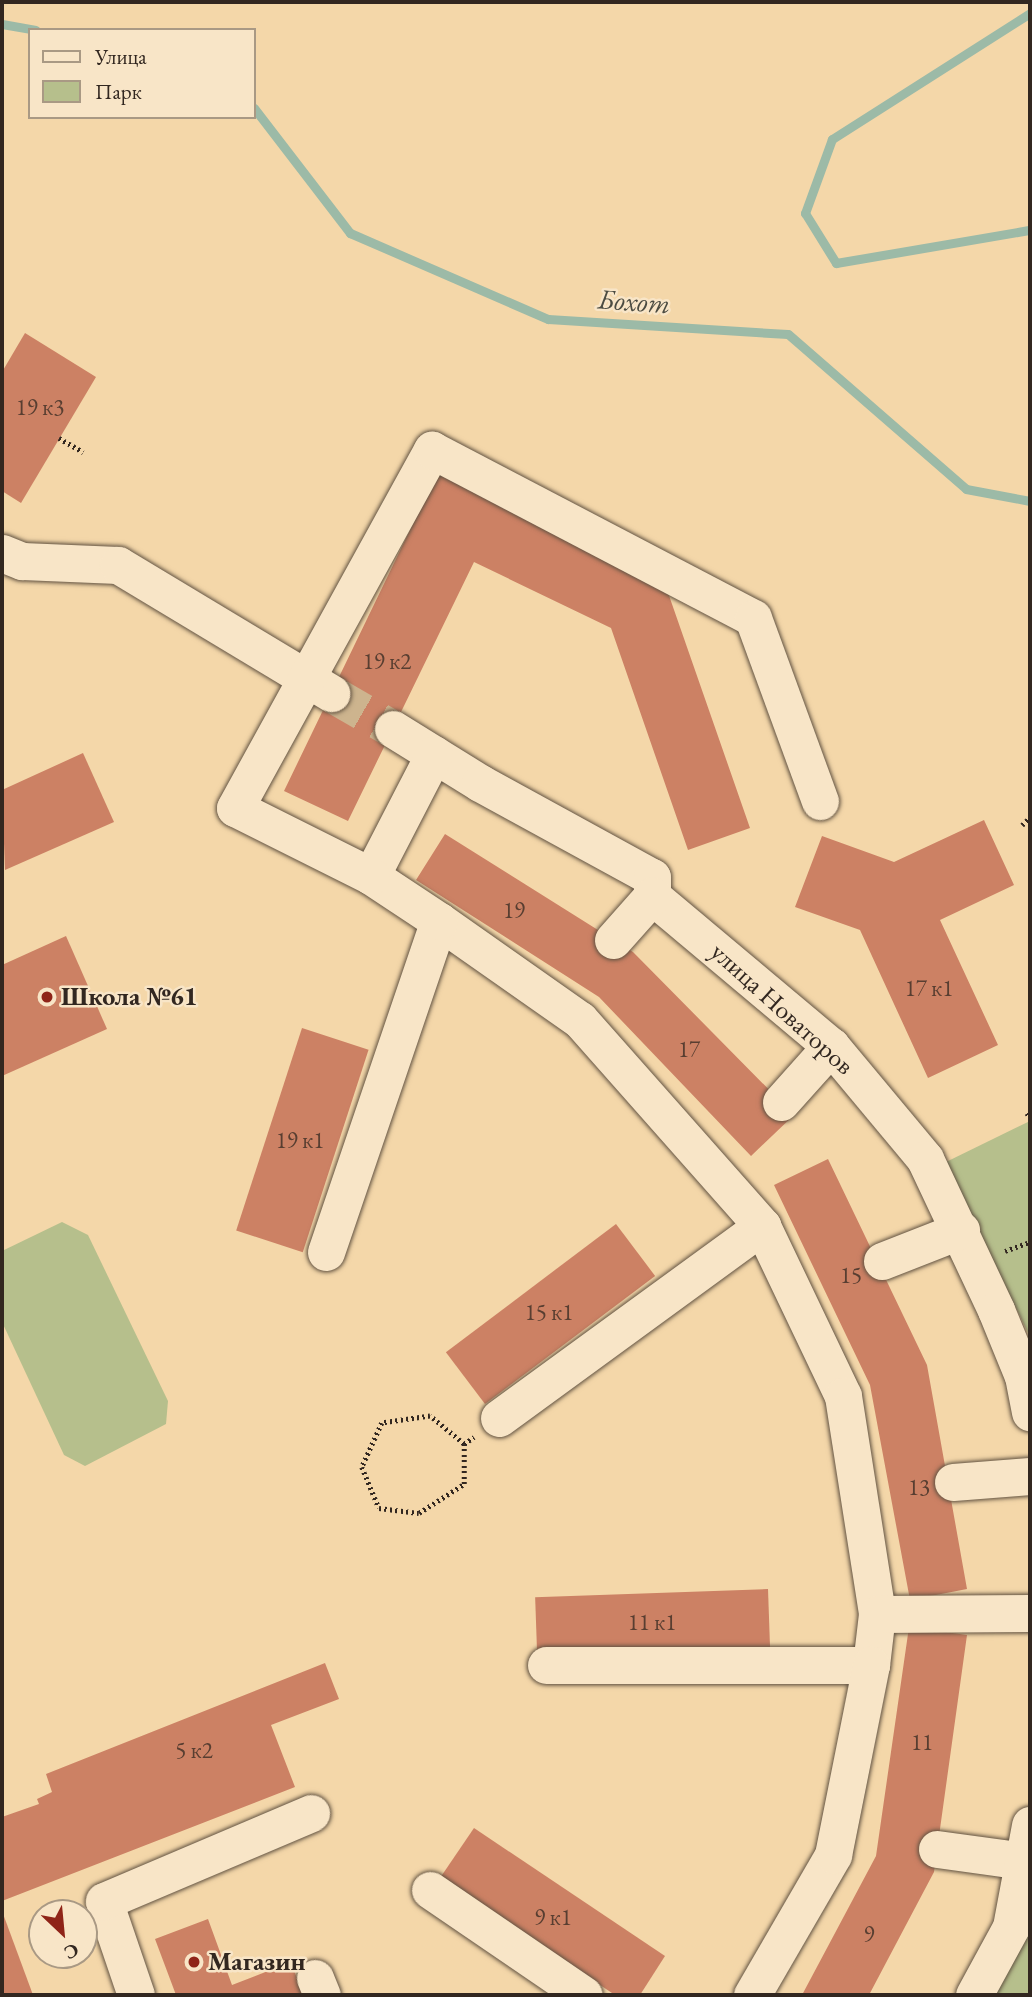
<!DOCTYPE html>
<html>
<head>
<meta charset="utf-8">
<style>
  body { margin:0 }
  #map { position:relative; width:1032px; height:1997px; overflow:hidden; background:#f4d7a9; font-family:"EB Garamond",serif }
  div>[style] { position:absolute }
  .green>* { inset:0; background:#b6bf8c }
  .stream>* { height:9px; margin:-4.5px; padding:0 4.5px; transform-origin:4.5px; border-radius:4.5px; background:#9cbaa7 }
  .building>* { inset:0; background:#cc8164; transform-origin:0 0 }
  .minor-tunnel>* { height:37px; margin-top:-18.5px; transform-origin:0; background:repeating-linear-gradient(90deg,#cdb48e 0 37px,transparent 0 55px) }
  .path>* { height:4.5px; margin-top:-2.25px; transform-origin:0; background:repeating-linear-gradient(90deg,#322720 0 2px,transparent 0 5.5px) }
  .roads { filter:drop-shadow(0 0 2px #625342) drop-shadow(0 0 2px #625342) }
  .minor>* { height:37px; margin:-18.5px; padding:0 18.5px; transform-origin:18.5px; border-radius:18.5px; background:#f8e5c7 }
  .dots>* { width:19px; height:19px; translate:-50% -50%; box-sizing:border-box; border:4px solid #f8e5c7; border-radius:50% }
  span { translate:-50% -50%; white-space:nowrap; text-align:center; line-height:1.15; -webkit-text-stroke:5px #f8e5c7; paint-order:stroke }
  .number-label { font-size:23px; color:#583e31 }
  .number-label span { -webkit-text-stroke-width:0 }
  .poi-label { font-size:26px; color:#322720; font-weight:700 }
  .left { translate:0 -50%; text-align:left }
  .street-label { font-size:26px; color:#322720 }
  .water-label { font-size:28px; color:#4c4c42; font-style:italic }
  .frame { position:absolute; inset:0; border:4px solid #322720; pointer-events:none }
  .legend { position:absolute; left:28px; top:28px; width:228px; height:91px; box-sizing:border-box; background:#f8e5c7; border:2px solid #a99984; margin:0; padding:9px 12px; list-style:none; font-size:21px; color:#322720 }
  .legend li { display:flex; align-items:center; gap:14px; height:35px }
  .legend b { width:35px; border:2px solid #a99984 }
  .north { position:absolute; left:28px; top:1899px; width:70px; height:70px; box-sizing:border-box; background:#f8e5c7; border:2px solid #a99984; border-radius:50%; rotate:154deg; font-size:19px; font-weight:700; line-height:28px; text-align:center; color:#322720 }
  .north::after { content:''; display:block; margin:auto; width:24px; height:32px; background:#8f2418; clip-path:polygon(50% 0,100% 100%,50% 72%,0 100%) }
</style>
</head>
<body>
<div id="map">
  <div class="green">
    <div style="clip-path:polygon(1030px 1121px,1030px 1337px,946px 1162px)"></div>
    <div style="clip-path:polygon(62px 1222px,88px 1235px,168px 1401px,166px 1424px,85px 1466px,64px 1455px,2px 1322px,2px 1251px)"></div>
    <div style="clip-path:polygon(1030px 1923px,1030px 1995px,990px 1995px)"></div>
  </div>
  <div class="stream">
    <div style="left:1030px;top:13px;width:235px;rotate:147.5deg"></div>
    <div style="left:832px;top:139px;width:79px;rotate:110deg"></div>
    <div style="left:805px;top:213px;width:59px;rotate:58.2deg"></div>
    <div style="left:836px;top:263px;width:197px;rotate:-9.7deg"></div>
    <div style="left:2px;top:24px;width:34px;rotate:10deg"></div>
    <div style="left:254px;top:108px;width:158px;rotate:52.5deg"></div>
    <div style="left:350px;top:233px;width:216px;rotate:23.5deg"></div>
    <div style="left:548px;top:319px;width:240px;rotate:3.6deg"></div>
    <div style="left:788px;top:334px;width:236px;rotate:41deg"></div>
    <div style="left:966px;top:489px;width:65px;rotate:10.6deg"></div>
  </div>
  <div class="building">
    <div style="clip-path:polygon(25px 333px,96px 377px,21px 503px,2px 491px,2px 372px)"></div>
    <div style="clip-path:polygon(437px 474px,665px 584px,750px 828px,688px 850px,611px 628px,474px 562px,348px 821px,284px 791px)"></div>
    <div style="clip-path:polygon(83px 753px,114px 822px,5px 870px,2px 790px)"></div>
    <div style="clip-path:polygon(984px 820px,1014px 885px,940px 920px,998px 1045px,928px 1078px,860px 930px,795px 907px,822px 836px,894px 862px)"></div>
    <div style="clip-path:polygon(445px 834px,633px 952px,794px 1115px,751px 1156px,599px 997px,416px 880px)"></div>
    <div style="clip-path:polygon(66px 936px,107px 1029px,2px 1076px,2px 965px)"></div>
    <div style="left:302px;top:1028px;width:70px;height:213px;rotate:18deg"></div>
    <div style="clip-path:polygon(828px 1159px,927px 1365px,967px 1589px,910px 1600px,870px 1385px,774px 1185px)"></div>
    <div style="left:616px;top:1224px;width:65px;height:213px;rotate:53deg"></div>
    <div style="left:768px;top:1589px;width:60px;height:233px;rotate:88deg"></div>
    <div style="clip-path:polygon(909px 1627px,967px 1635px,934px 1872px,869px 1995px,802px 1995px,876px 1856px)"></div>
    <div style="clip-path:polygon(325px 1663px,339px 1699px,271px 1725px,295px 1787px,2px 1901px,2px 1817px,39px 1804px,37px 1799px,52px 1792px,46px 1774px)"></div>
    <div style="clip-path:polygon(474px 1828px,665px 1956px,640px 1995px,615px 1995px,440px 1878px)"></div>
    <div style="clip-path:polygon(2px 1911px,33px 1995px,2px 1995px)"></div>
    <div style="clip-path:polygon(208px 1919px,232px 1985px,291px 1962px,303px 1995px,176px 1995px,155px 1939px)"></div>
  </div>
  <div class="minor-tunnel">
    <div style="left:331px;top:693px;width:72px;rotate:30.1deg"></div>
  </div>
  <div class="path">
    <div style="left:59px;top:438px;width:28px;rotate:30deg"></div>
    <div style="left:1022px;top:825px;width:11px;rotate:-45deg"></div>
    <div style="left:1027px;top:1113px;width:5px;rotate:53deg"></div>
    <div style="left:1005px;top:1251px;width:27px;rotate:-20deg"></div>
    <div style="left:464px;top:1444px;width:44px;rotate:-140.5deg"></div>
    <div style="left:430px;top:1416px;width:49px;rotate:171.7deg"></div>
    <div style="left:382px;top:1423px;width:48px;rotate:114.4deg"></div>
    <div style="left:362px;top:1467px;width:44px;rotate:67.5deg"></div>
    <div style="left:379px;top:1508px;width:40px;rotate:7.1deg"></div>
    <div style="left:419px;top:1513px;width:54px;rotate:-32.8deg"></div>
    <div style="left:464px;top:1484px;width:40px;rotate:-90deg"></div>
    <div style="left:464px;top:1444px;width:12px;rotate:-35deg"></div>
  </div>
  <div class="roads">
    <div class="minor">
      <div style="left:2px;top:553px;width:22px;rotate:22deg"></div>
      <div style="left:22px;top:561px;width:96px;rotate:2.4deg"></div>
      <div style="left:118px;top:565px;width:249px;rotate:31deg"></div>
      <div style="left:393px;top:729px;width:102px;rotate:31.8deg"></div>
      <div style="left:480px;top:783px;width:196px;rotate:28.7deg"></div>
      <div style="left:652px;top:877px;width:19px;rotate:90deg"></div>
      <div style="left:371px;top:876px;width:137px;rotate:-62.7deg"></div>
      <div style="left:652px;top:896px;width:234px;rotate:40deg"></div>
      <div style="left:831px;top:1046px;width:147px;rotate:50.2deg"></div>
      <div style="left:925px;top:1159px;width:167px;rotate:64.8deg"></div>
      <div style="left:996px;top:1310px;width:71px;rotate:67.8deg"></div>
      <div style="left:1023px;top:1376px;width:37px;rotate:79deg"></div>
      <div style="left:439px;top:921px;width:172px;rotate:35.1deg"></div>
      <div style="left:580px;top:1020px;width:275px;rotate:48.5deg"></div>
      <div style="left:613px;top:940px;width:59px;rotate:-48.4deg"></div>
      <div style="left:781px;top:1102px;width:75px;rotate:-48.2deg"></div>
      <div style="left:326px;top:1252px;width:350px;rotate:-71.2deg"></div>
      <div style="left:439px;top:921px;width:82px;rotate:-146.5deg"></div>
      <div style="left:371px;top:876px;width:152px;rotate:-153.4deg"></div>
      <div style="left:235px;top:808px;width:409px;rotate:-61.2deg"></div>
      <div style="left:432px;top:450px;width:362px;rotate:27.6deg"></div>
      <div style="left:753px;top:618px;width:195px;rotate:69.9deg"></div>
      <div style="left:882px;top:1261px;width:85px;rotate:-21.4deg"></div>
      <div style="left:499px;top:1418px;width:326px;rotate:-36.1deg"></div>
      <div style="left:762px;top:1226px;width:188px;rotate:64.5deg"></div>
      <div style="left:843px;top:1396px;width:221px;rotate:81.1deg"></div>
      <div style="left:953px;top:1482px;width:77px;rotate:-4.5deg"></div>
      <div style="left:546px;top:1665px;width:325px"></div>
      <div style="left:871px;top:1665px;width:51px;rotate:-83.3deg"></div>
      <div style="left:877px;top:1614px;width:153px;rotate:-0.4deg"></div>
      <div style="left:937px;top:1849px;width:89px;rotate:7.8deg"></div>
      <div style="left:430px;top:1890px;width:186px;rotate:34.3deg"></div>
      <div style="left:315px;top:1978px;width:18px;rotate:68deg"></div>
      <div style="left:136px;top:1995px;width:99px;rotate:-108.8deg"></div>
      <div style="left:104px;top:1901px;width:225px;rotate:-23deg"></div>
      <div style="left:752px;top:1995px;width:162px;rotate:-59.9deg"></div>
      <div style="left:833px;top:1855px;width:194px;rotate:-78.7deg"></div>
      <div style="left:974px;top:1995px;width:77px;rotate:-61.4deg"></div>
      <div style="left:1011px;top:1927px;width:104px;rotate:-79.4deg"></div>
    </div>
  </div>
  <div class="dots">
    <div style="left:47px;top:997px;background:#8f2418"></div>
    <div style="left:194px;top:1962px;background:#8f2418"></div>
  </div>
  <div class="number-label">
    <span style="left:40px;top:407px">19 к3</span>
    <span style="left:387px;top:661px">19 к2</span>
    <span style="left:514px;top:910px">19</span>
    <span style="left:929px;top:988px">17 к1</span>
    <span style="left:689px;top:1049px">17</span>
    <span style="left:300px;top:1140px">19 к1</span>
    <span style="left:851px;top:1275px">15</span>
    <span style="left:549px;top:1312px">15 к1</span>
    <span style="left:919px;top:1487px">13</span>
    <span style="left:652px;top:1622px">11 к1</span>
    <span style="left:922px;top:1742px">11</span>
    <span style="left:194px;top:1750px">5 к2</span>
    <span style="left:553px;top:1917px">9 к1</span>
    <span style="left:869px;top:1934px">9</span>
  </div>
  <div class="poi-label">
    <span class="left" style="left:61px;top:997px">Школа №61</span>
    <span class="left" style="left:208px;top:1962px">Магазин</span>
  </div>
  <div class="street-label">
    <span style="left:782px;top:1009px;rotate:42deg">улица Новаторов</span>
  </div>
  <div class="water-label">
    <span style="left:634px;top:301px;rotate:4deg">Бохот</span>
  </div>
  <div class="frame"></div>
  <ul class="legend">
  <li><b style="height:9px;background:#f8e5c7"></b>Улица</li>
  <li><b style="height:19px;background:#b6bf8c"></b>Парк</li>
  </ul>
  <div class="north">С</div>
</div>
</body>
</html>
